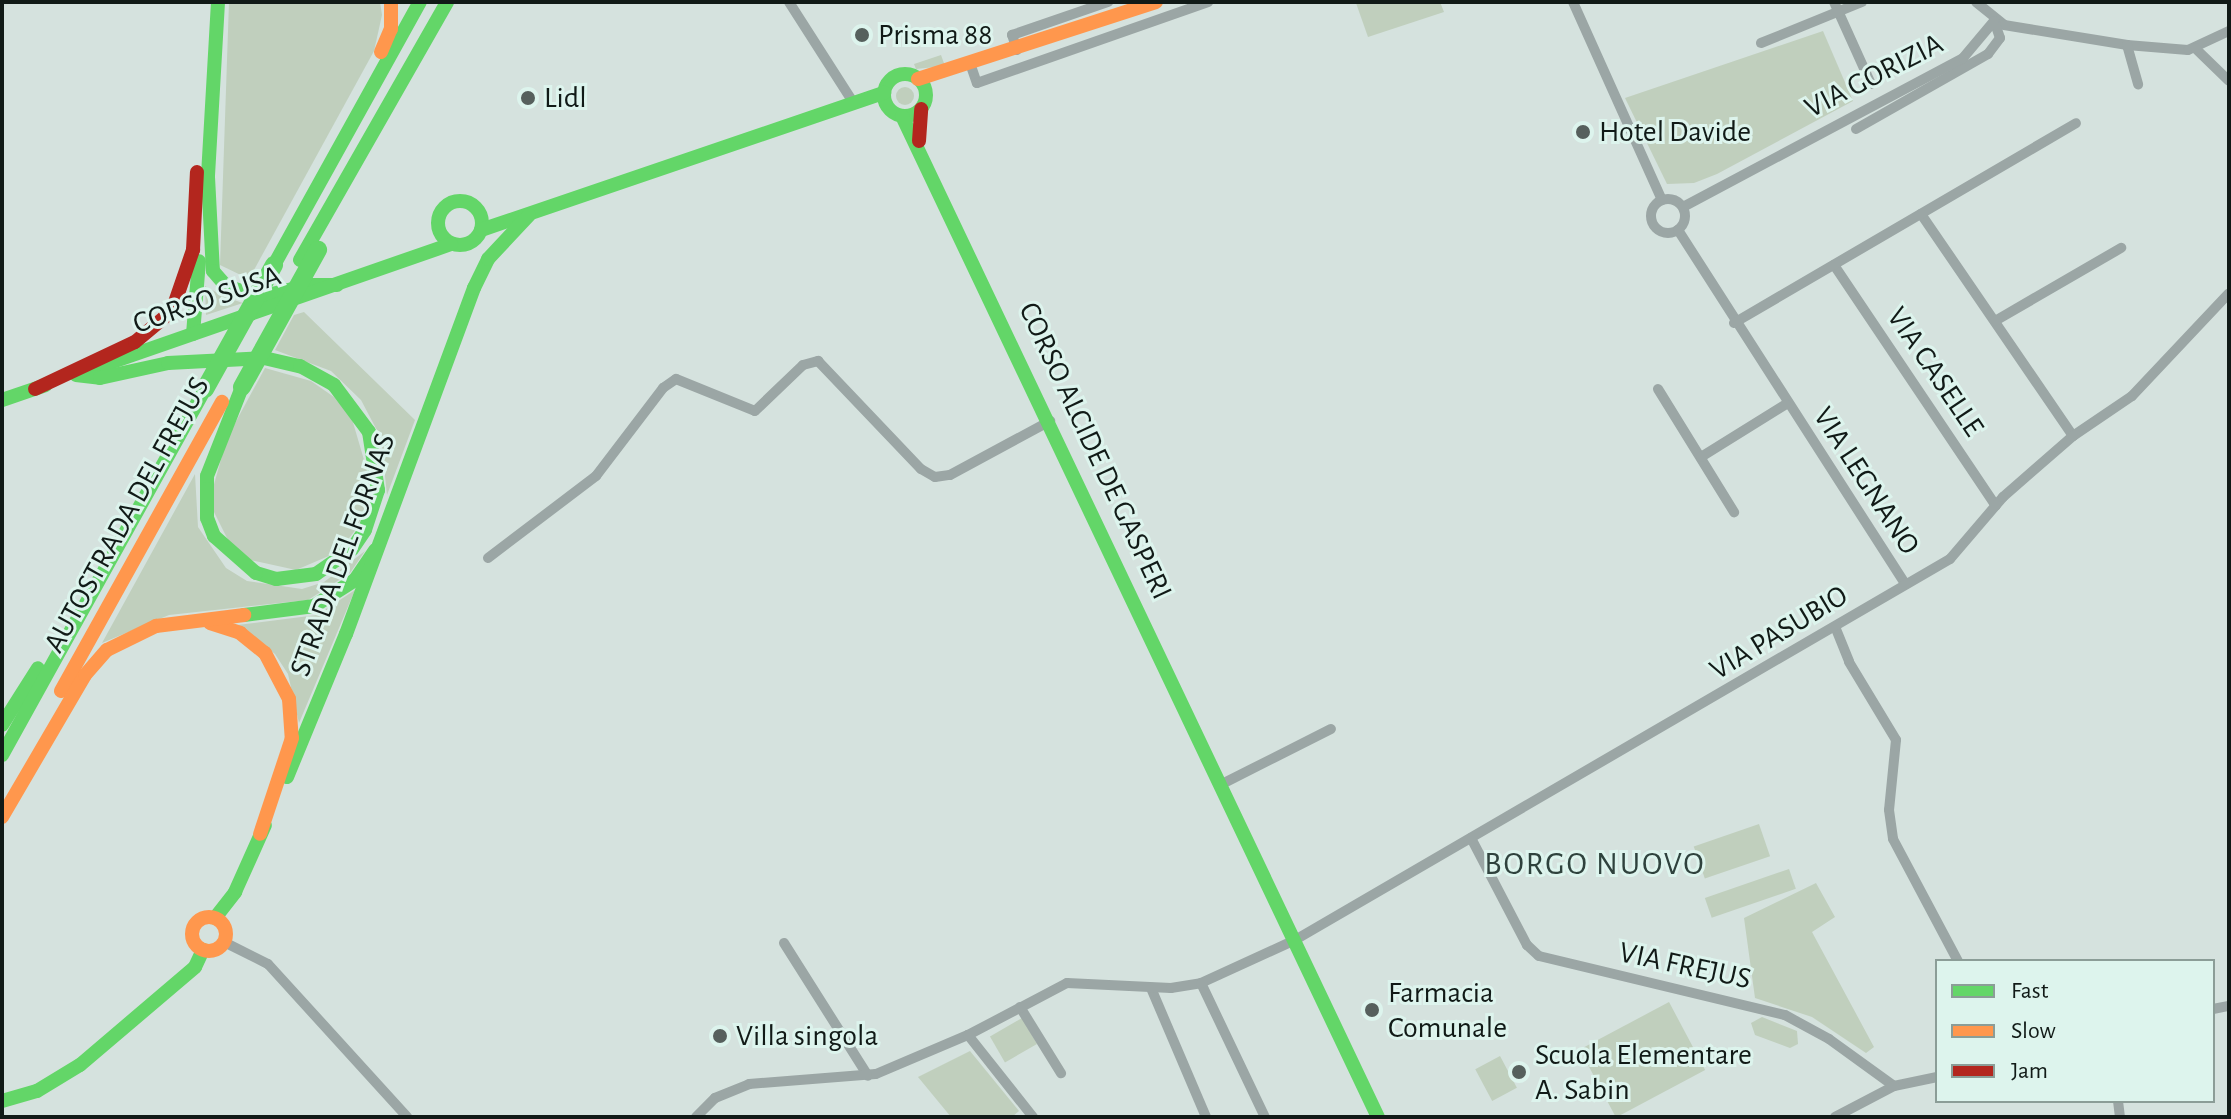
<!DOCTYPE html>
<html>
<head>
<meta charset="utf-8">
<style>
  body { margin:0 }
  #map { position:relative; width:2231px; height:1119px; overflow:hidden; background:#d5e2de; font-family:"Alegreya Sans",sans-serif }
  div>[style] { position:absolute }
  .green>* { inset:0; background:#c0cfbd; transform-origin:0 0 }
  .round { border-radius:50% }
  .street>* { height:10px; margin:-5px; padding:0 5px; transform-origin:5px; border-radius:5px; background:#9ba6a5 }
  .street>.ring { margin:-5px; padding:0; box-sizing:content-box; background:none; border:10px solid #9ba6a5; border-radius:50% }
  .fast>* { height:14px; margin:-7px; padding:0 7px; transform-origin:7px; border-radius:7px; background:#63d668 }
  .fast>.ring { margin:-7px; padding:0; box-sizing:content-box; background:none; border:14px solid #63d668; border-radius:50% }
  .slow>* { height:14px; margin:-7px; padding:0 7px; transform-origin:7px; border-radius:7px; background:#ff974d }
  .slow>.ring { margin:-7px; padding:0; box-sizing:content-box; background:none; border:14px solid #ff974d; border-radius:50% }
  .jam>* { height:14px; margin:-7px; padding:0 7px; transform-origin:7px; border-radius:7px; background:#b3261e }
  .fast-bridge>* { height:18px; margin:-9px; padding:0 9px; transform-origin:9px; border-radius:9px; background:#63d668 }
  .dots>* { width:22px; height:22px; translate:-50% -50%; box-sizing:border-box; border:4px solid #ddf4ed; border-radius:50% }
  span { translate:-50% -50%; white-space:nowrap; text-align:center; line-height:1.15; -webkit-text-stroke:6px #ddf4ed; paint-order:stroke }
  .poi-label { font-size:30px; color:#111a17 }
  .left { translate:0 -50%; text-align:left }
  .street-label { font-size:30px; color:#111a17 }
  .neighbourhood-label { font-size:32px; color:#2f423d; letter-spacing:2px }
  .frame { position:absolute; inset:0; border:4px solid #111a17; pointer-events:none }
  .legend { position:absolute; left:1935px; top:959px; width:280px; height:144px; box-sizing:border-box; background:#ddf4ed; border:2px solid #8b9d97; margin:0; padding:10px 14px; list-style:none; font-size:24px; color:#111a17 }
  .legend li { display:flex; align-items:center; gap:16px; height:40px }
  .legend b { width:40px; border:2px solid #8b9d97 }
</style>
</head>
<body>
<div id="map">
  <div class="green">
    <div style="clip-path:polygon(229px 2px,380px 2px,382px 15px,374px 51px,249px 279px,220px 265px)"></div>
    <div style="clip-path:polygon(1440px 2px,1444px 12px,1368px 37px,1356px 3px)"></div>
    <div style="clip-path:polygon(1823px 31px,1853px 101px,1717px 174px,1694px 183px,1667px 184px,1625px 98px)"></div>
    <div style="clip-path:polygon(941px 55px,945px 66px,916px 69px,914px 64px)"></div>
    <div class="round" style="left:896px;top:87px;width:18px;height:18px"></div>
    <div style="clip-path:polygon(205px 286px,225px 297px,243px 303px,206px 315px)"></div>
    <div style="clip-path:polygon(304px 312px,415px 420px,387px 495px,381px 438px,361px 400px,331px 371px,275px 350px,294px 315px)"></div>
    <div style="clip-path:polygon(265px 368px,311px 381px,334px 397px,352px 419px,369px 477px,367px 503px,357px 528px,338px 552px,296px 570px,250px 560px,231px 546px,213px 510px,213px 488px,227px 438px)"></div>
    <div style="clip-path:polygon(195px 474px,198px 527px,226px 568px,247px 581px,302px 589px,324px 582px,365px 551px,350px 573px,308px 600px,169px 615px,102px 643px)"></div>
    <div style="clip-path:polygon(355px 590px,299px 723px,288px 674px,275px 654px,237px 625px,317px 615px)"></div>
    <div style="left:1759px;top:824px;width:34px;height:69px;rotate:71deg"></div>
    <div style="left:1789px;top:869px;width:21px;height:89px;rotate:71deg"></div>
    <div style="clip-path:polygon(1816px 883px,1835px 917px,1812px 932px,1874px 1047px,1866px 1053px,1812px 1017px,1755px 998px,1744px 918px)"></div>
    <div style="left:1669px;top:1002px;width:77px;height:101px;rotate:62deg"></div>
    <div style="clip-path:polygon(1762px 1017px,1797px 1031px,1798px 1044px,1790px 1048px,1755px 1035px,1751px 1023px)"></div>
    <div style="left:1022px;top:1018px;width:30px;height:37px;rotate:60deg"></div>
    <div style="clip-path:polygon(970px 1051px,1019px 1111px,1012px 1117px,951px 1117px,918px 1077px)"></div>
    <div style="left:1500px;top:1056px;width:36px;height:28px;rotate:62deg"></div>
  </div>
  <div class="street">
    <div style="left:789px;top:2px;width:119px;rotate:57.4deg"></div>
    <div style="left:1573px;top:2px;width:217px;rotate:65.8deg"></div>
    <div style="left:1834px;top:2px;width:90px;rotate:65.7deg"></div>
    <div style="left:1976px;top:2px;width:36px;rotate:39deg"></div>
    <div style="left:2004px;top:25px;width:125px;rotate:9.2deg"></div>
    <div style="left:2127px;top:45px;width:61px;rotate:4.7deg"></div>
    <div style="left:2188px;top:50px;width:45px;rotate:-24.9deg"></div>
    <div style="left:1761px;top:43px;width:109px;rotate:-22.1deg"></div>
    <div style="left:2127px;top:45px;width:41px;rotate:74.2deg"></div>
    <div style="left:2195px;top:48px;width:47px;rotate:44.1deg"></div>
    <div style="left:1017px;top:50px;width:16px;rotate:-108deg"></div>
    <div style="left:1012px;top:35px;width:102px;rotate:-19deg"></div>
    <div style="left:971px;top:66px;width:18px;rotate:71deg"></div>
    <div style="left:977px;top:83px;width:245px;rotate:-19.3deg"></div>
    <div style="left:1856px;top:129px;width:152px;rotate:-29.6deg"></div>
    <div style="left:1988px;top:54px;width:20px;rotate:-53deg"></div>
    <div style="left:2000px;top:38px;width:18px;rotate:-109deg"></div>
    <div class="ring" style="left:1651px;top:199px;width:24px;height:24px"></div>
    <div style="left:1683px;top:207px;width:317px;rotate:-28deg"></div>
    <div style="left:1963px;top:58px;width:48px;rotate:-50deg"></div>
    <div style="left:1921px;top:214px;width:269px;rotate:55.6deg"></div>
    <div style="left:1678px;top:230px;width:421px;rotate:57.3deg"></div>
    <div style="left:1834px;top:265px;width:290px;rotate:56.1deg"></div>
    <div style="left:1995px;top:321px;width:146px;rotate:-30.1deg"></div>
    <div style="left:1734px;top:323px;width:396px;rotate:-30.3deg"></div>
    <div style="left:1658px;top:389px;width:145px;rotate:58.3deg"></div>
    <div style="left:1701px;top:457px;width:100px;rotate:-31.9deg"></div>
    <div style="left:488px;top:558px;width:136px;rotate:-37.2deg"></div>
    <div style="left:596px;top:476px;width:111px;rotate:-52.7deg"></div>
    <div style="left:663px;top:388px;width:16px;rotate:-35deg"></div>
    <div style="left:676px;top:379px;width:85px;rotate:22.1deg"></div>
    <div style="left:755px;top:411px;width:66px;rotate:-43.8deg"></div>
    <div style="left:803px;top:365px;width:16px;rotate:-15deg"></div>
    <div style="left:818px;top:361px;width:149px;rotate:46.4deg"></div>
    <div style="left:921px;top:469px;width:16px;rotate:30deg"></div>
    <div style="left:935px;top:477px;width:15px;rotate:-8deg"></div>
    <div style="left:950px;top:475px;width:114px;rotate:-28.4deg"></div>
    <div style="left:1836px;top:629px;width:35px;rotate:68deg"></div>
    <div style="left:1849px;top:662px;width:91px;rotate:58.9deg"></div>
    <div style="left:1896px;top:740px;width:70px;rotate:95.7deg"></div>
    <div style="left:1889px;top:810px;width:29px;rotate:82deg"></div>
    <div style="left:1893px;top:839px;width:138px;rotate:62deg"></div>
    <div style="left:1222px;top:784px;width:122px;rotate:-26.8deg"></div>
    <div style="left:1471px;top:838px;width:121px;rotate:62.4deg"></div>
    <div style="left:1527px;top:945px;width:16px;rotate:43deg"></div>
    <div style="left:1539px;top:956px;width:253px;rotate:13.5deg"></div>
    <div style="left:1785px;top:1015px;width:50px;rotate:28.6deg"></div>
    <div style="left:1829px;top:1039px;width:80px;rotate:35.9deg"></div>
    <div style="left:1894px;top:1086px;width:44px;rotate:-11.8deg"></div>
    <div style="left:224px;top:942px;width:49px;rotate:26.6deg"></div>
    <div style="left:268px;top:964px;width:207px;rotate:47.7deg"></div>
    <div style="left:784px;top:943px;width:157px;rotate:57.7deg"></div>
    <div style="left:1201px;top:983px;width:148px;rotate:64.5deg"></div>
    <div style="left:1151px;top:988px;width:140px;rotate:66.9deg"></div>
    <div style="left:1020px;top:1007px;width:78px;rotate:58.2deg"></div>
    <div style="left:2213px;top:1009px;width:16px;rotate:-11deg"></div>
    <div style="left:968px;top:1035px;width:105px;rotate:51.6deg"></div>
    <div style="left:2118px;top:1101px;width:16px;rotate:83deg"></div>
    <div style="left:696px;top:1117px;width:27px;rotate:-45deg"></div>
    <div style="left:715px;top:1098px;width:37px;rotate:-22deg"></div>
    <div style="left:749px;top:1084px;width:127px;rotate:-4.5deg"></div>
    <div style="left:876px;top:1074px;width:100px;rotate:-23deg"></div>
    <div style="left:968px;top:1035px;width:112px;rotate:-27.7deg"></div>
    <div style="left:1067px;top:983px;width:104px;rotate:2.8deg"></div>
    <div style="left:1171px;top:988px;width:30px;rotate:-9deg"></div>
    <div style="left:1201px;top:983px;width:103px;rotate:-24.6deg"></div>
    <div style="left:1295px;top:940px;width:758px;rotate:-30.19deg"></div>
    <div style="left:1950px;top:559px;width:82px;rotate:-49.5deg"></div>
    <div style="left:2003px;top:497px;width:93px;rotate:-41.1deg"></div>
    <div style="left:2073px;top:436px;width:71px;rotate:-34.1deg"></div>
    <div style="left:2132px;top:396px;width:141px;rotate:-46.7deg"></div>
    <div style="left:1835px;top:1117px;width:67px;rotate:-27.7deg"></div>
  </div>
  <div class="fast">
    <div style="left:218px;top:2px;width:175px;rotate:93.3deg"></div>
    <div style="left:208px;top:177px;width:94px;rotate:87deg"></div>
    <div style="left:213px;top:271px;width:20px;rotate:49deg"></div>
    <div style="left:226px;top:286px;width:36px;rotate:18deg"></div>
    <div style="left:260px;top:297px;width:50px;rotate:-13.8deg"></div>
    <div style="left:309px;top:285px;width:28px"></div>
    <div class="ring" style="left:884px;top:74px;width:28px;height:28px"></div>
    <div style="left:902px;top:116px;width:1108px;rotate:64.57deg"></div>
    <div class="ring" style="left:438px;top:201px;width:30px;height:30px"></div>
    <div style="left:481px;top:230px;width:426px;rotate:-18.8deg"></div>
    <div style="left:300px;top:260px;width:297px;rotate:-60.3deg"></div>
    <div style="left:274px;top:265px;width:301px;rotate:-61deg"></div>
    <div style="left:193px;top:334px;width:73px;rotate:-85.3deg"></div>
    <div style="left:98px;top:367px;width:374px;rotate:-19.2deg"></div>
    <div style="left:76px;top:375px;width:24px;rotate:7deg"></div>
    <div style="left:100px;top:378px;width:70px;rotate:-12.4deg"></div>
    <div style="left:168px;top:363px;width:96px;rotate:-3deg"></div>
    <div style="left:264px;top:358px;width:37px;rotate:13deg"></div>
    <div style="left:300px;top:366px;width:39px;rotate:29deg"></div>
    <div style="left:334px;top:385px;width:59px;rotate:53.3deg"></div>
    <div style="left:369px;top:432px;width:59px;rotate:81.2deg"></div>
    <div style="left:378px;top:490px;width:42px;rotate:108deg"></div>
    <div style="left:365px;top:530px;width:23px;rotate:124deg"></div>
    <div style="left:352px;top:549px;width:44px;rotate:145.2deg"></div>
    <div style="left:316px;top:574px;width:40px;rotate:172.9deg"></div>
    <div style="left:276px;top:579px;width:21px;rotate:-163deg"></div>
    <div style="left:256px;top:573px;width:56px;rotate:-138.6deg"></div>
    <div style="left:214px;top:536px;width:19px;rotate:-111deg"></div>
    <div style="left:207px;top:518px;width:42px;rotate:-90deg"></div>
    <div style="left:207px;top:476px;width:96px;rotate:-68.5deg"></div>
    <div style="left:2px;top:400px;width:46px;rotate:-18.8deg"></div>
    <div style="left:244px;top:615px;width:71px;rotate:-7.3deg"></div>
    <div style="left:314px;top:606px;width:49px;rotate:-32.4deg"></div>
    <div style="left:355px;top:580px;width:36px;rotate:-56deg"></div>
    <div style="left:2px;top:725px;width:67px;rotate:-57.7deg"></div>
    <div style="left:2px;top:755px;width:419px;rotate:-61deg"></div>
    <div style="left:287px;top:777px;width:155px;rotate:-67.6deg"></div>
    <div style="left:346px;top:634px;width:369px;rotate:-69.7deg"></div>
    <div style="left:474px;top:288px;width:32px;rotate:-64deg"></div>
    <div style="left:488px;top:259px;width:60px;rotate:-47deg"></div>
    <div style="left:215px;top:918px;width:33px;rotate:-52deg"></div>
    <div style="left:235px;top:892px;width:73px;rotate:-65.9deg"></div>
    <div style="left:2px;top:1101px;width:36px;rotate:-16deg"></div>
    <div style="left:37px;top:1091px;width:50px;rotate:-31.2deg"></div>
    <div style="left:80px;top:1065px;width:151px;rotate:-40.4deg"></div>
    <div style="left:195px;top:967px;width:19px;rotate:-65deg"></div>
  </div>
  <div class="slow">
    <div style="left:381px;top:52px;width:25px;rotate:-67deg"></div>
    <div style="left:391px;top:29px;width:27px;rotate:-90deg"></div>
    <div style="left:918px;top:79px;width:250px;rotate:-17.9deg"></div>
    <div style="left:210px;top:623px;width:32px;rotate:18deg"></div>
    <div style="left:240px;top:633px;width:32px;rotate:39deg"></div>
    <div style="left:265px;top:653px;width:52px;rotate:62.4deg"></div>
    <div style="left:289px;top:699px;width:39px;rotate:86deg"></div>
    <div style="left:292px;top:738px;width:101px;rotate:108.4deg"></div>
    <div style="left:61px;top:691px;width:331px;rotate:-60.9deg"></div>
    <div style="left:2px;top:817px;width:164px;rotate:-59.7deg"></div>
    <div style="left:85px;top:675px;width:33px;rotate:-49deg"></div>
    <div style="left:107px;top:650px;width:55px;rotate:-26.1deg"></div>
    <div style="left:156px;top:626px;width:89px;rotate:-7.1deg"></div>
    <div class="ring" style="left:192px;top:917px;width:20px;height:20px"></div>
  </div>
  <div class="jam">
    <div style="left:919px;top:141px;width:32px;rotate:-86deg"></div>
    <div style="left:35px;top:389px;width:110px;rotate:-25.2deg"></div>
    <div style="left:135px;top:342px;width:48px;rotate:-40deg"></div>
    <div style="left:172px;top:311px;width:65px;rotate:-71deg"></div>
    <div style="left:193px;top:250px;width:78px;rotate:-87.1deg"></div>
  </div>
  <div class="fast-bridge">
    <div style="left:242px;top:387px;width:157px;rotate:-61deg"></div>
    <div style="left:205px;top:389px;width:142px;rotate:-60.9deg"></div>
  </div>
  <div class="dots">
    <div style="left:862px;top:35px;background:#56605d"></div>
    <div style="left:528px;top:98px;background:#56605d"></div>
    <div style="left:1583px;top:132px;background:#56605d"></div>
    <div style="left:1372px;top:1010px;background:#56605d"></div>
    <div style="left:720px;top:1036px;background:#56605d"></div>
    <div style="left:1519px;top:1072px;background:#56605d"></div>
  </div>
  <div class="poi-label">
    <span class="left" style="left:878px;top:35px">Prisma 88</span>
    <span class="left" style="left:544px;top:98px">Lidl</span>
    <span class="left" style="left:1599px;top:132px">Hotel Davide</span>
    <span class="left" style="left:1388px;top:1010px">Farmacia<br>Comunale</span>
    <span class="left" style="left:736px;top:1036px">Villa singola</span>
    <span class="left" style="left:1535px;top:1072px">Scuola Elementare<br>A. Sabin</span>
  </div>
  <div class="street-label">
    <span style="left:1874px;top:76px;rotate:-27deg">VIA GORIZIA</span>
    <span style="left:207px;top:300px;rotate:-19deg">CORSO SUSA</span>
    <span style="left:1935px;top:372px;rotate:56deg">VIA CASELLE</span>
    <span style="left:1095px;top:451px;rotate:65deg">CORSO ALCIDE DE GASPERI</span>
    <span style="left:1866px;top:481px;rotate:57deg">VIA LEGNANO</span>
    <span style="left:127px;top:515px;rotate:-61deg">AUTOSTRADA DEL FREJUS</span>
    <span style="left:343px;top:555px;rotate:-70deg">STRADA DEL FORNAS</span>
    <span style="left:1779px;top:633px;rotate:-31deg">VIA PASUBIO</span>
    <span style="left:1685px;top:966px;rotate:12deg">VIA FREJUS</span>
  </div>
  <div class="neighbourhood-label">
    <span style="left:1595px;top:864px">BORGO NUOVO</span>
  </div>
  <div class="frame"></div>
  <ul class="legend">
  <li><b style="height:10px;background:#63d668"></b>Fast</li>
  <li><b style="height:10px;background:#ff974d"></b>Slow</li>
  <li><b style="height:10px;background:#b3261e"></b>Jam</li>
  </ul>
</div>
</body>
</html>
